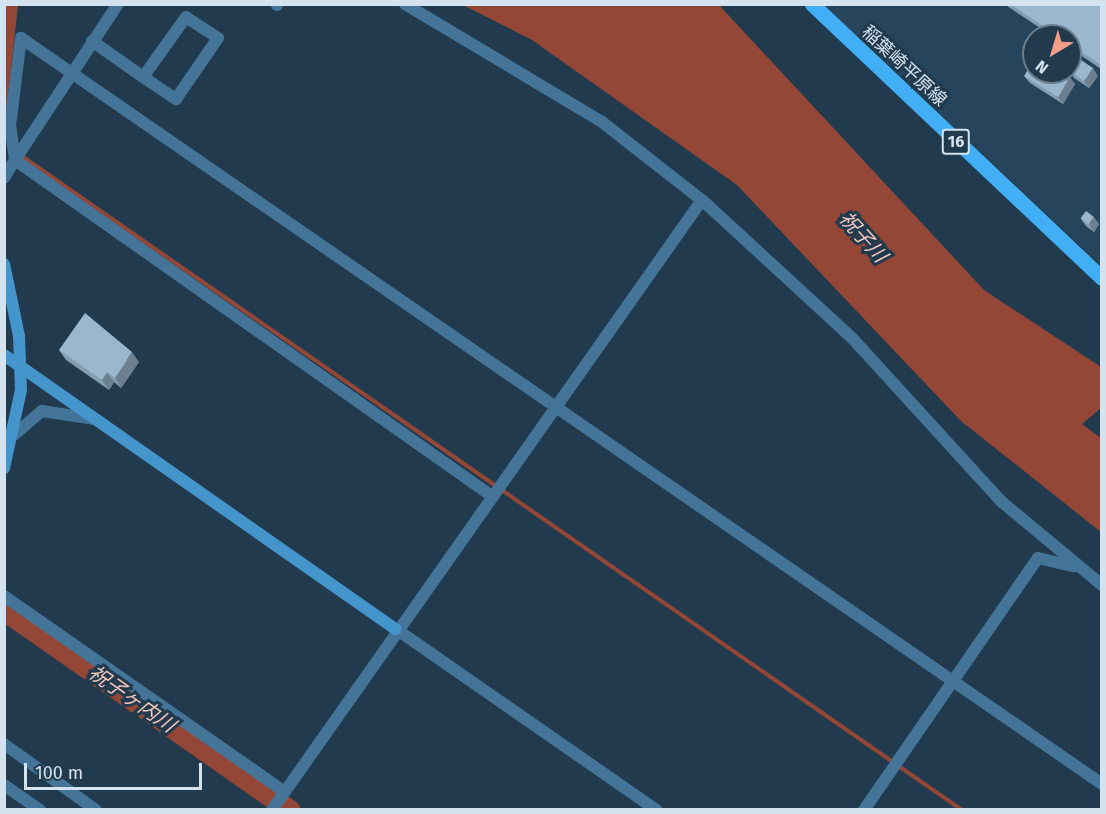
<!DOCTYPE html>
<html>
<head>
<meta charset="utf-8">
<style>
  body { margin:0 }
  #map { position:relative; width:1106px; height:814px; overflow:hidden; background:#213a4d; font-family:"Fira Sans","Noto Sans JP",sans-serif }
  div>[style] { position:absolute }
  .built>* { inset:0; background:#26455d }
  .water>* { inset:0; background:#954737 }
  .stream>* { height:4px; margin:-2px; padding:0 2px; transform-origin:2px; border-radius:2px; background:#954737 }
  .river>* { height:21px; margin:-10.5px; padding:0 10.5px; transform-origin:10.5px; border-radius:10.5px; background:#954737 }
  .street>* { height:12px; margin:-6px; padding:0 6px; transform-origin:6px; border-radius:6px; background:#447498 }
  .secondary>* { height:12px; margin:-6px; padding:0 6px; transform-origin:6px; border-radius:6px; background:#4595cd }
  .primary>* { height:15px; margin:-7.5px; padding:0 7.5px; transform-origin:7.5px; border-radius:7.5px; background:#41aef6 }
  .wall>* { inset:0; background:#849db1 }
  .shaded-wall>* { inset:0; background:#6c8090 }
  .building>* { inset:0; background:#9ab7ce; transform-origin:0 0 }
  span { translate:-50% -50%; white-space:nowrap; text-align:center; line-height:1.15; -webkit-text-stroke:6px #213a4d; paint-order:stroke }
  .shield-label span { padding:2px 4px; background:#213a4d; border:2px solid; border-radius:4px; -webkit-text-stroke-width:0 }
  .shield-label { font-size:16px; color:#d4e3ef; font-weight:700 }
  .street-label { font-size:18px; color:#d4e3ef }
  .water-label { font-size:20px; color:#f6c7bc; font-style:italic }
  .frame { position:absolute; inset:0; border:6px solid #d4e3ef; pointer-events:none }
  .north { position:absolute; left:1022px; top:24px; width:60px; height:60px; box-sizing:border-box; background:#213a4d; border:2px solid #697e8e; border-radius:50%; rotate:218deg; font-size:16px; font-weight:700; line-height:24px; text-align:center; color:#d4e3ef }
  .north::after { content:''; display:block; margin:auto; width:21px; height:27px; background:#f49e8a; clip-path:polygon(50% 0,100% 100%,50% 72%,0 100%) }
  .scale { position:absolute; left:24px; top:763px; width:178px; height:27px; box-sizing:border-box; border:3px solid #d4e3ef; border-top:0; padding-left:8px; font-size:18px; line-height:21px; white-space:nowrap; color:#d4e3ef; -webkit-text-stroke:4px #213a4d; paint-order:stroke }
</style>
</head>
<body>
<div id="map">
  <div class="built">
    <div style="clip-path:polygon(evenodd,824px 5px,1101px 5px,1101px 265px,824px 5px,1034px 36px,1070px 36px,1070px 72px,1034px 72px,1034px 36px)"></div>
  </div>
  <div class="water">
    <div style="clip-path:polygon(5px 5px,18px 5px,5px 123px)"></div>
    <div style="clip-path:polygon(463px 5px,719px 5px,984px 290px,1101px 367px,1101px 408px,1082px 424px,1101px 438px,1101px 532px,961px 421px,737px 185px,532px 40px)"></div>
  </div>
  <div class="stream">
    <div style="left:23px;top:157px;width:1144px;rotate:34.82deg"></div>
  </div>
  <div class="river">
    <div style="left:4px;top:610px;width:349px;rotate:35deg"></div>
  </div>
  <div class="street">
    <div style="left:277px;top:4px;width:1px;rotate:90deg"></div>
    <div style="left:405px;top:4px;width:230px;rotate:30.9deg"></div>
    <div style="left:602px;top:122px;width:127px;rotate:38deg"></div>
    <div style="left:702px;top:200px;width:205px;rotate:42.6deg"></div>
    <div style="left:853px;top:339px;width:221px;rotate:47.6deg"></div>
    <div style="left:1002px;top:502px;width:130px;rotate:39.7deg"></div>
    <div style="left:92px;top:41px;width:62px;rotate:35.2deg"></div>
    <div style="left:143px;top:77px;width:40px;rotate:34deg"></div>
    <div style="left:176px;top:99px;width:74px;rotate:-55.5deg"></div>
    <div style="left:218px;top:38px;width:38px;rotate:-147deg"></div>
    <div style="left:186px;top:17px;width:74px;rotate:125.6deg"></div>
    <div style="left:15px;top:160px;width:34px;rotate:-98deg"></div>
    <div style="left:10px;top:126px;width:89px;rotate:-82.9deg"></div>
    <div style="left:21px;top:38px;width:1313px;rotate:34.61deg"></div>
    <div style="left:15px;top:160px;width:187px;rotate:-56.6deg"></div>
    <div style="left:4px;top:178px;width:21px;rotate:-59deg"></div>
    <div style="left:15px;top:160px;width:580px;rotate:35.17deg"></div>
    <div style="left:14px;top:435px;width:37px;rotate:-41deg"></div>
    <div style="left:42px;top:411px;width:54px;rotate:8.6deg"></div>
    <div style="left:4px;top:596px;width:341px;rotate:34.9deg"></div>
    <div style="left:396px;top:629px;width:317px;rotate:34.8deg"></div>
    <div style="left:4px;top:744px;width:113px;rotate:35.7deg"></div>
    <div style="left:4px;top:785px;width:44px;rotate:34.8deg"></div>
    <div style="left:272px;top:810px;width:746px;rotate:-54.82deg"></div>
    <div style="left:864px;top:810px;width:306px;rotate:-55.4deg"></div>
    <div style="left:1038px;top:558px;width:37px;rotate:13deg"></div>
  </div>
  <div class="secondary">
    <div style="left:4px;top:264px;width:74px;rotate:78.2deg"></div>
    <div style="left:19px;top:336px;width:54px;rotate:87.9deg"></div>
    <div style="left:21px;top:390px;width:80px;rotate:102.3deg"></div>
    <div style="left:4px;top:355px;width:478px;rotate:35deg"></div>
  </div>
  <div class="primary">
    <div style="left:812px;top:4px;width:399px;rotate:43.4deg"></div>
  </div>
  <div class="wall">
    <div style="clip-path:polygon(1004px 4px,1101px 4px,1101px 69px,1070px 48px,1070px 36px,1052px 36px)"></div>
    <div style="clip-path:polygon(1070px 68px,1098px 76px,1089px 88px,1074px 78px,1070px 72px)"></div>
    <div style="clip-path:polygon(1024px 76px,1075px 84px,1063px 104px,1030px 83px)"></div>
    <div style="clip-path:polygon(1081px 219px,1099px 224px,1094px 232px,1086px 226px)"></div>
    <div style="clip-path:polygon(59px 350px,139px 362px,121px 388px,114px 382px,109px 390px,66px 360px)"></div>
  </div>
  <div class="shaded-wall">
    <div style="clip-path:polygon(1093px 68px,1098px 76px,1089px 88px,1084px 81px)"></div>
    <div style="clip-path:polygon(1070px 77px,1075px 84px,1063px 104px,1058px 97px)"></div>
    <div style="clip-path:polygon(1094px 217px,1099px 224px,1094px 232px,1089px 224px)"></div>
    <div style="clip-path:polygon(132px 352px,139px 362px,121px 388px,115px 378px)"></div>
    <div style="clip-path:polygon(107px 372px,114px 382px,109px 390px,102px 380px)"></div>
  </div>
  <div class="building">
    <div style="clip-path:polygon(1010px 4px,1101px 4px,1101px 65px,1070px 44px,1070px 36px,1058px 36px)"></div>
    <div style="clip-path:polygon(1078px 58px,1093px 68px,1084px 81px,1070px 71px,1070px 68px)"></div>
    <div style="clip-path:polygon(1034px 60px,1034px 72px,1062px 72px,1070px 77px,1058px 97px,1024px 76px)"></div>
    <div style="left:1086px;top:211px;width:10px;height:9px;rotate:37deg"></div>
    <div style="clip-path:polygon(85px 313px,132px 352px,115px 378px,107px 372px,102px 380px,59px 350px)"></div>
  </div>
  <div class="shield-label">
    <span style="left:956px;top:142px">16</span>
  </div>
  <div class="street-label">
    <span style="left:904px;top:66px;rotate:43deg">稲葉崎平原線</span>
  </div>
  <div class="water-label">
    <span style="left:863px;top:237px;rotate:48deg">祝子川</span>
    <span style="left:132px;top:699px;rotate:35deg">祝子ヶ内川</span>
  </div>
  <div class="frame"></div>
  <div class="north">N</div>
  <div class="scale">100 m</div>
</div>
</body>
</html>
